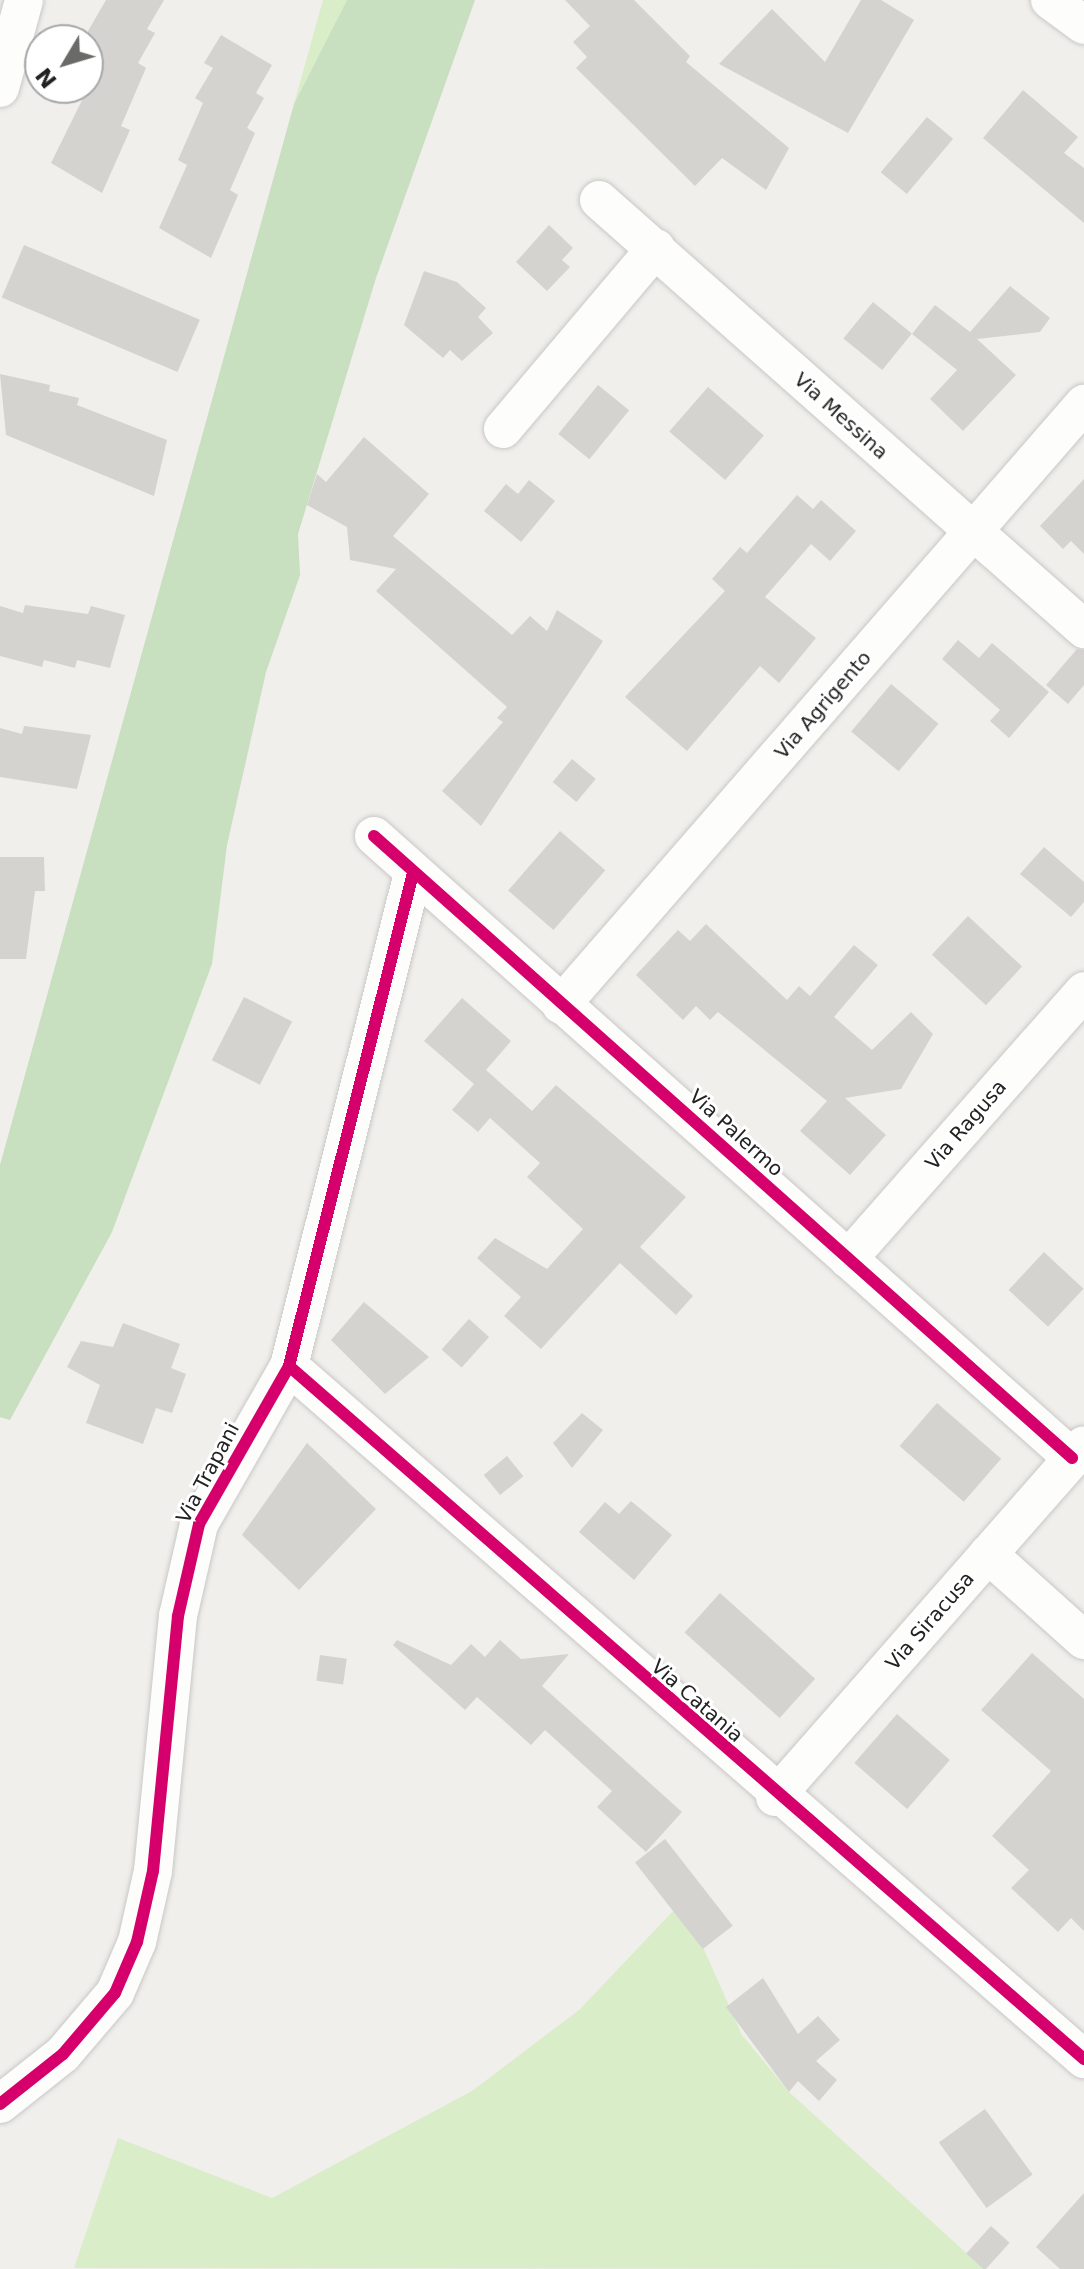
<!DOCTYPE html>
<html>
<head>
<meta charset="utf-8">
<style>
  body { margin:0 }
  #map { position:relative; width:1084px; height:2269px; overflow:hidden; background:#f0efeb; font-family:"DejaVu Sans",sans-serif }
  div>[style] { position:absolute }
  .grass>* { inset:0; background:#d9edc9 }
  .forest>* { inset:0; background:#c8dfc0 }
  .building>* { inset:0; background:#d4d3d0; transform-origin:0 0 }
  .roads { filter:drop-shadow(0 0 2px #c9c8c7) drop-shadow(0 0 2px #c9c8c7) }
  .minor>* { height:38px; margin:-19px; padding:0 19px; transform-origin:19px; border-radius:19px; background:#fdfdfc }
  .cycleway>* { height:12px; margin:-6px; padding:0 6px; transform-origin:6px; border-radius:6px; background:#d6006c }
  span { translate:-50% -50%; white-space:nowrap; text-align:center; line-height:1.15; -webkit-text-stroke:6px #fff; paint-order:stroke }
  .street-label { font-size:20px; color:#222 }
  .north { position:absolute; left:24px; top:24px; width:80px; height:80px; box-sizing:border-box; background:#fff; border:2px solid #a7a7a7; border-radius:50%; rotate:232deg; font-size:22px; font-weight:700; line-height:32px; text-align:center; color:#222 }
  .north::after { content:''; display:block; margin:auto; width:28px; height:36px; background:#6a6a68; clip-path:polygon(50% 0,100% 100%,50% 72%,0 100%) }
</style>
</head>
<body>
<div id="map">
  <div class="grass">
    <div style="clip-path:polygon(323px 0,347px 0,294px 104px)"></div>
    <div style="clip-path:polygon(675px 1909px,703px 1947px,742px 2035px,789px 2092px,984px 2269px,74px 2268px,118px 2138px,272px 2198px,472px 2091px,579px 2010px)"></div>
  </div>
  <div class="forest">
    <div style="clip-path:polygon(347px 0,475px 0,376px 278px,298px 534px,300px 575px,266px 672px,227px 845px,212px 964px,112px 1232px,10px 1420px,0 1417px,0 1165px,294px 104px)"></div>
  </div>
  <div class="building">
    <div style="clip-path:polygon(106px 0,164px 0,147px 29px,155px 33px,138px 63px,146px 68px,121px 126px,130px 130px,102px 193px,51px 163px,88px 88px,88px 31px)"></div>
    <div style="clip-path:polygon(565px 0,634px 0,690px 56px,686px 62px,789px 148px,766px 190px,722px 158px,695px 186px,576px 68px,587px 57px,573px 42px,590px 26px)"></div>
    <div style="clip-path:polygon(861px 0,881px 0,914px 20px,848px 133px,719px 64px,772px 9px,825px 62px)"></div>
    <div style="clip-path:polygon(221px 35px,272px 65px,256px 93px,264px 98px,247px 128px,255px 133px,230px 190px,238px 195px,211px 258px,159px 228px,187px 165px,178px 160px,203px 103px,195px 98px,213px 68px,204px 63px)"></div>
    <div style="clip-path:polygon(1023px 90px,1078px 137px,1064px 153px,1084px 168px,1084px 223px,983px 138px)"></div>
    <div style="left:927px;top:117px;width:34px;height:72px;rotate:40deg"></div>
    <div style="clip-path:polygon(549px 225px,573px 248px,562px 260px,570px 267px,547px 291px,516px 262px)"></div>
    <div style="left:24px;top:245px;width:191px;height:57px;rotate:23deg"></div>
    <div style="clip-path:polygon(424px 271px,457px 282px,486px 308px,478px 317px,493px 333px,462px 361px,450px 350px,443px 358px,404px 325px)"></div>
    <div style="clip-path:polygon(1010px 286px,1050px 318px,1040px 332px,977px 339px,1016px 375px,963px 431px,930px 399px,957px 370px,912px 334px,935px 305px,970px 332px)"></div>
    <div style="left:873px;top:302px;width:50px;height:47px;rotate:39deg"></div>
    <div style="clip-path:polygon(0 374px,50px 385px,49px 391px,79px 398px,77px 405px,167px 440px,154px 496px,6px 435px)"></div>
    <div style="left:598px;top:385px;width:40px;height:63px;rotate:39deg"></div>
    <div style="left:708px;top:387px;width:74px;height:59px;rotate:41deg"></div>
    <div style="clip-path:polygon(364px 437px,429px 494px,393px 536px,512px 635px,530px 616px,547px 631px,557px 610px,603px 641px,481px 826px,442px 791px,503px 722px,497px 718px,507px 707px,376px 591px,396px 569px,350px 560px,347px 527px,307px 505px,317px 474px,326px 482px)"></div>
    <div style="clip-path:polygon(1084px 479px,1084px 554px,1071px 541px,1063px 549px,1040px 526px)"></div>
    <div style="clip-path:polygon(529px 480px,555px 501px,521px 542px,484px 511px,506px 484px,518px 494px)"></div>
    <div style="clip-path:polygon(797px 495px,813px 509px,821px 500px,856px 531px,830px 561px,811px 544px,765px 597px,816px 638px,779px 683px,760px 666px,687px 751px,625px 697px,725px 591px,712px 579px,740px 547px,747px 553px)"></div>
    <div style="clip-path:polygon(25px 605px,88px 614px,91px 606px,125px 615px,110px 668px,77px 660px,75px 668px,44px 660px,42px 667px,0 656px,0 606px,23px 613px)"></div>
    <div style="clip-path:polygon(958px 640px,979px 658px,992px 643px,1049px 692px,1009px 738px,990px 721px,1000px 710px,942px 659px)"></div>
    <div style="clip-path:polygon(1077px 649px,1084px 650px,1084px 685px,1068px 704px,1046px 685px)"></div>
    <div style="left:891px;top:684px;width:62px;height:62px;rotate:40deg"></div>
    <div style="clip-path:polygon(24px 726px,91px 735px,77px 789px,0 777px,0 728px,22px 734px)"></div>
    <div style="left:572px;top:759px;width:31px;height:30px;rotate:40deg"></div>
    <div style="left:560px;top:831px;width:60px;height:79px;rotate:41deg"></div>
    <div style="clip-path:polygon(1044px 847px,1084px 882px,1084px 902px,1071px 917px,1020px 874px)"></div>
    <div style="clip-path:polygon(0 857px,44px 857px,45px 891px,35px 891px,26px 959px,0 959px)"></div>
    <div style="left:968px;top:916px;width:74px;height:53px;rotate:43deg"></div>
    <div style="clip-path:polygon(706px 924px,787px 1000px,799px 986px,810px 996px,854px 945px,878px 965px,834px 1017px,872px 1050px,911px 1012px,933px 1034px,901px 1089px,845px 1098px,886px 1135px,850px 1175px,800px 1131px,827px 1101px,718px 1012px,710px 1020px,696px 1006px,683px 1020px,636px 975px,678px 930px,690px 941px)"></div>
    <div style="left:244px;top:997px;width:54px;height:71px;rotate:27deg"></div>
    <div style="clip-path:polygon(462px 998px,511px 1041px,486px 1070px,532px 1111px,556px 1085px,686px 1197px,640px 1247px,693px 1296px,676px 1315px,620px 1263px,541px 1349px,504px 1316px,521px 1297px,477px 1258px,495px 1238px,547px 1269px,583px 1229px,527px 1177px,540px 1163px,490px 1118px,478px 1132px,452px 1110px,474px 1084px,424px 1041px)"></div>
    <div style="left:1044px;top:1252px;width:54px;height:52px;rotate:43deg"></div>
    <div style="clip-path:polygon(364px 1302px,429px 1357px,385px 1394px,331px 1340px)"></div>
    <div style="left:469px;top:1319px;width:27px;height:41px;rotate:42deg"></div>
    <div style="clip-path:polygon(123px 1323px,180px 1344px,171px 1368px,186px 1374px,172px 1413px,156px 1408px,143px 1444px,86px 1423px,100px 1385px,67px 1367px,81px 1341px,113px 1347px)"></div>
    <div style="left:937px;top:1403px;width:85px;height:57px;rotate:41deg"></div>
    <div style="clip-path:polygon(582px 1413px,603px 1430px,572px 1468px,553px 1443px)"></div>
    <div style="clip-path:polygon(307px 1443px,376px 1509px,299px 1590px,242px 1535px)"></div>
    <div style="left:507px;top:1456px;width:26px;height:30px;rotate:51deg"></div>
    <div style="clip-path:polygon(631px 1501px,672px 1535px,634px 1580px,579px 1532px,605px 1502px,619px 1514px)"></div>
    <div style="left:720px;top:1593px;width:128px;height:53px;rotate:42deg"></div>
    <div style="clip-path:polygon(397px 1640px,451px 1665px,471px 1644px,485px 1657px,500px 1640px,521px 1659px,569px 1654px,542px 1686px,682px 1812px,646px 1852px,597px 1807px,612px 1791px,545px 1730px,531px 1745px,477px 1697px,465px 1710px,393px 1645px)"></div>
    <div style="clip-path:polygon(1032px 1653px,1084px 1699px,1084px 1931px,1071px 1918px,1058px 1932px,1011px 1888px,1029px 1870px,992px 1836px,1051px 1771px,981px 1710px)"></div>
    <div style="left:320px;top:1655px;width:27px;height:26px;rotate:8deg"></div>
    <div style="left:897px;top:1714px;width:70px;height:65px;rotate:41deg"></div>
    <div style="left:665px;top:1839px;width:110px;height:38px;rotate:52deg"></div>
    <div style="clip-path:polygon(763px 1978px,798px 2034px,818px 2016px,840px 2040px,816px 2061px,837px 2080px,819px 2101px,798px 2081px,789px 2092px,726px 2007px)"></div>
    <div style="left:985px;top:2109px;width:81px;height:57px;rotate:54deg"></div>
    <div style="clip-path:polygon(1084px 2193px,1084px 2269px,1060px 2269px,1036px 2247px)"></div>
    <div style="left:991px;top:2226px;width:25px;height:37px;rotate:42deg"></div>
  </div>
  <div class="roads">
    <div class="minor">
      <div style="left:1050px;top:0;width:42px;rotate:36.3deg"></div>
      <div style="left:0;top:88px;width:91px;rotate:-74.7deg"></div>
      <div style="left:599px;top:200px;width:648px;rotate:41.49deg"></div>
      <div style="left:503px;top:429px;width:237px;rotate:-49.8deg"></div>
      <div style="left:374px;top:836px;width:935px;rotate:41.7deg"></div>
      <div style="left:561px;top:1005px;width:797px;rotate:-48.97deg"></div>
      <div style="left:848px;top:1259px;width:357px;rotate:-48.6deg"></div>
      <div style="left:289px;top:1366px;width:1055px;rotate:41.08deg"></div>
      <div style="left:988px;top:1554px;width:129px;rotate:41.9deg"></div>
      <div style="left:775px;top:1797px;width:468px;rotate:-48.7deg"></div>
      <div style="left:0;top:2104px;width:80px;rotate:-38.4deg"></div>
      <div style="left:63px;top:2054px;width:80px;rotate:-49.6deg"></div>
      <div style="left:115px;top:1993px;width:56px;rotate:-66.7deg"></div>
      <div style="left:137px;top:1942px;width:73px;rotate:-77.3deg"></div>
      <div style="left:153px;top:1871px;width:256px;rotate:-84.4deg"></div>
      <div style="left:178px;top:1616px;width:94px;rotate:-77.1deg"></div>
      <div style="left:199px;top:1524px;width:182px;rotate:-60.3deg"></div>
      <div style="left:289px;top:1366px;width:508px;rotate:-75.88deg"></div>
    </div>
  </div>
  <div class="cycleway">
    <div style="left:374px;top:836px;width:935px;rotate:41.7deg"></div>
    <div style="left:289px;top:1366px;width:1055px;rotate:41.08deg"></div>
    <div style="left:0;top:2104px;width:80px;rotate:-38.4deg"></div>
    <div style="left:63px;top:2054px;width:80px;rotate:-49.6deg"></div>
    <div style="left:115px;top:1993px;width:56px;rotate:-66.7deg"></div>
    <div style="left:137px;top:1942px;width:73px;rotate:-77.3deg"></div>
    <div style="left:153px;top:1871px;width:256px;rotate:-84.4deg"></div>
    <div style="left:178px;top:1616px;width:94px;rotate:-77.1deg"></div>
    <div style="left:199px;top:1524px;width:182px;rotate:-60.3deg"></div>
    <div style="left:289px;top:1366px;width:508px;rotate:-75.88deg"></div>
  </div>
  <div class="street-label">
    <span style="left:841px;top:416px;rotate:42deg">Via Messina</span>
    <span style="left:823px;top:705px;rotate:-49deg">Via Agrigento</span>
    <span style="left:966px;top:1125px;rotate:-49deg">Via Ragusa</span>
    <span style="left:736px;top:1133px;rotate:42deg">Via Palermo</span>
    <span style="left:208px;top:1473px;rotate:-62deg">Via Trapani</span>
    <span style="left:930px;top:1621px;rotate:-49deg">Via Siracusa</span>
    <span style="left:697px;top:1701px;rotate:41deg">Via Catania</span>
  </div>
  <div class="north">N</div>
</div>
</body>
</html>
